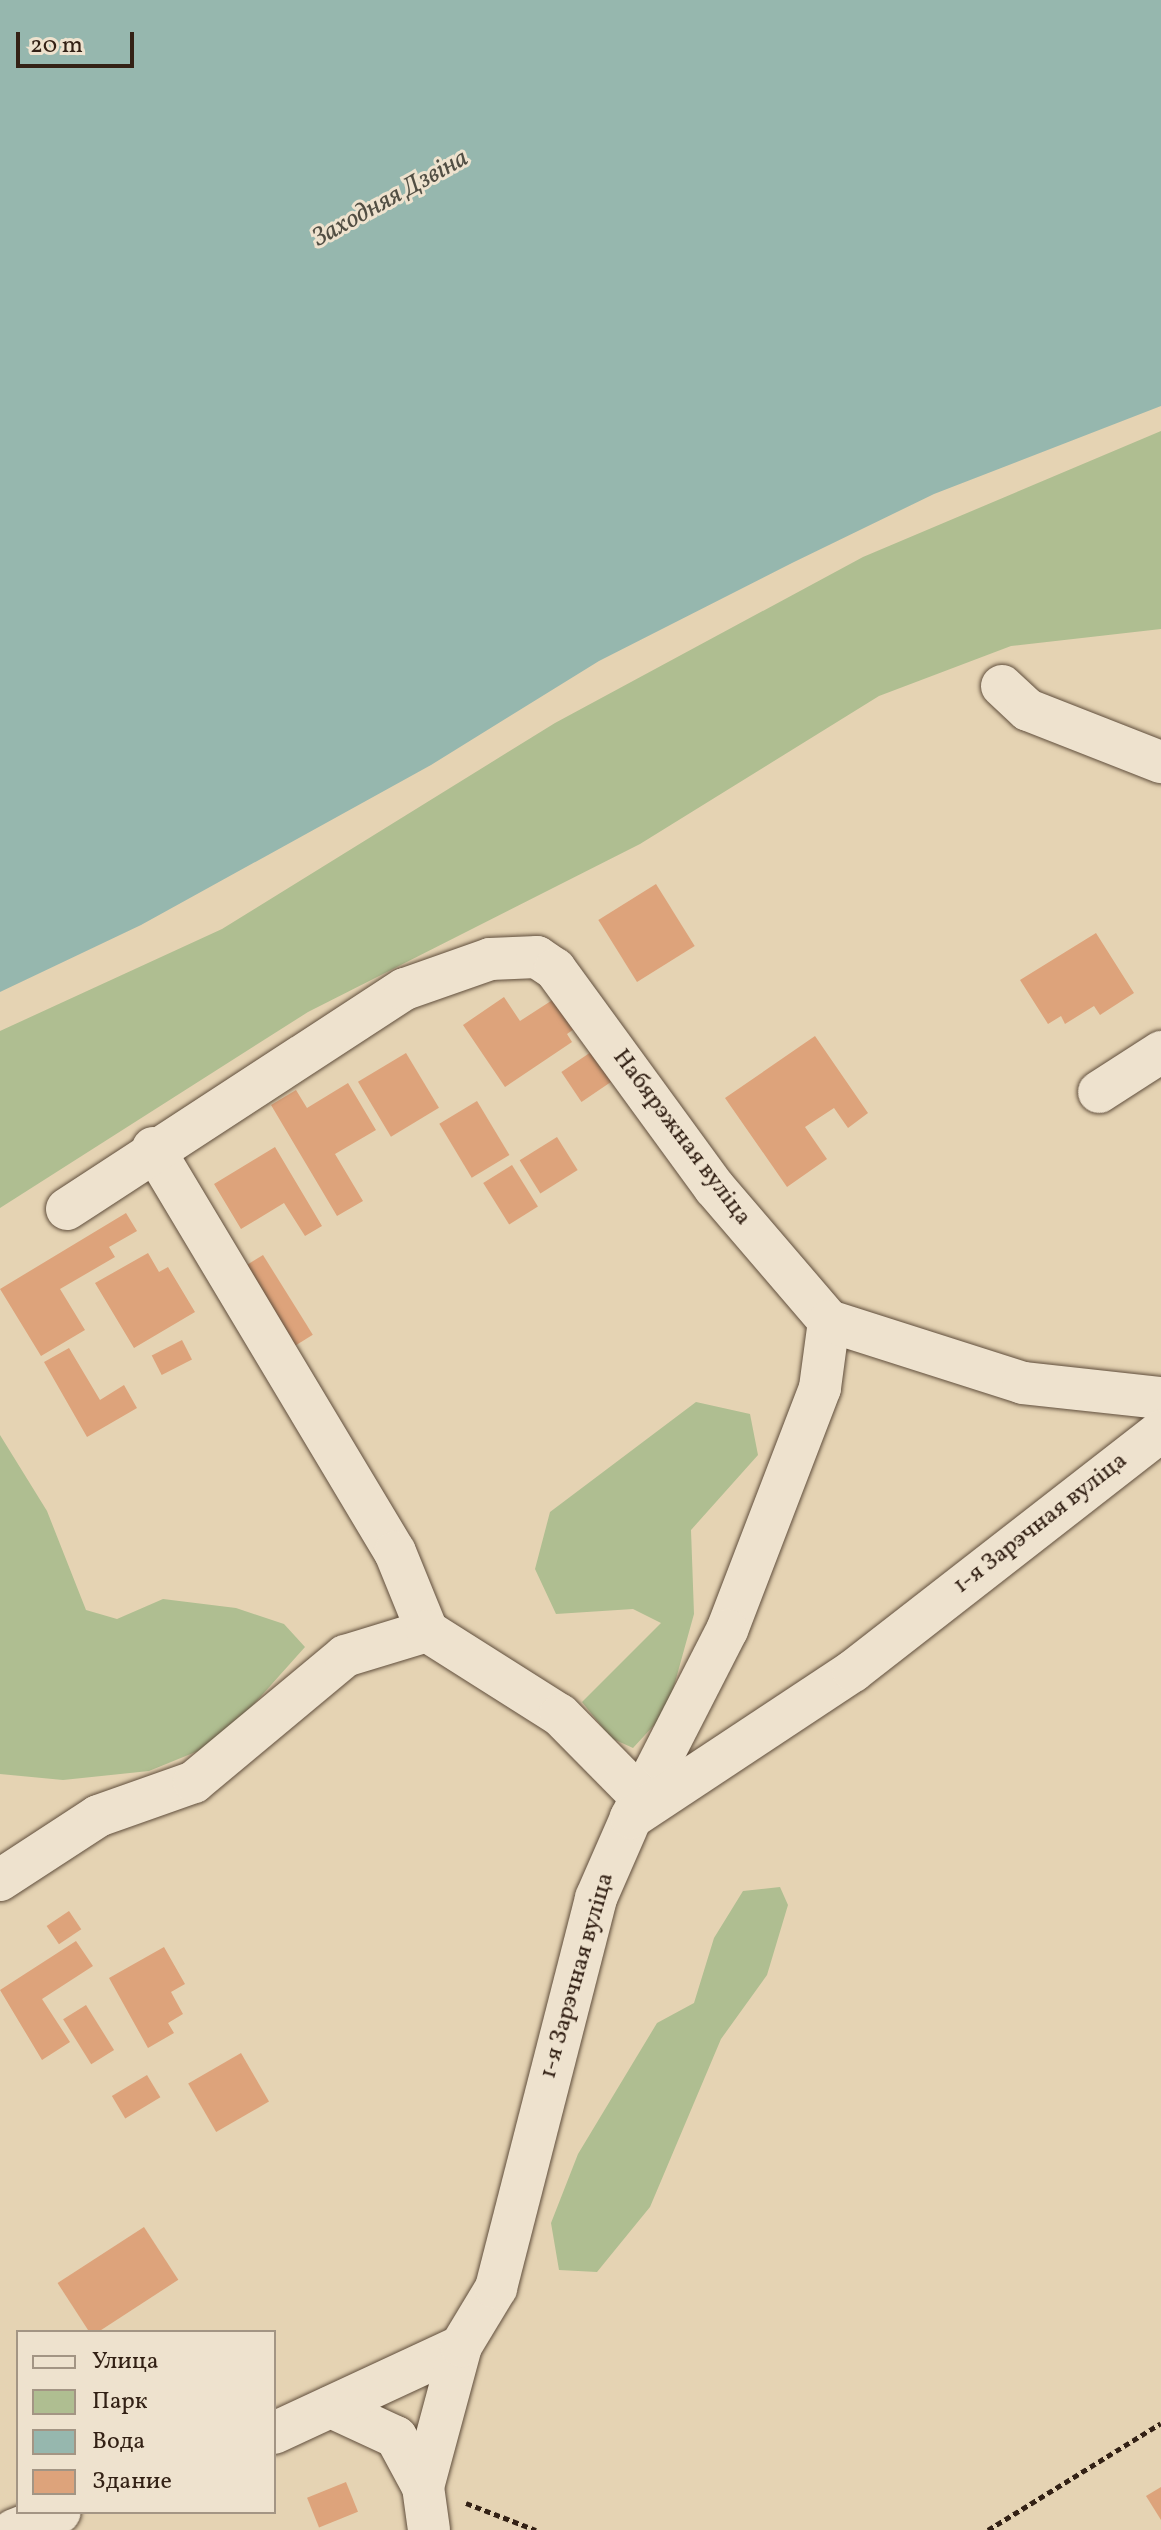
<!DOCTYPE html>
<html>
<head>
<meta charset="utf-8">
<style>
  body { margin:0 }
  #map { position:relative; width:1161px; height:2530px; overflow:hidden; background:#e5d3b3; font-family:Vollkorn,serif }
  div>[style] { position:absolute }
  .green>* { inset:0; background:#afbe91 }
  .water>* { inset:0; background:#96b7ae }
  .building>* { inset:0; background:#dda37b; transform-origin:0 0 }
  .path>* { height:5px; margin-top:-2.5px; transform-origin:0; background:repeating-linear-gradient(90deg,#332115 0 6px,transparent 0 10px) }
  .roads { filter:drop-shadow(0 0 2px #604e3c) drop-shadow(0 0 2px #604e3c) }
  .minor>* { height:42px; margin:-21px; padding:0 21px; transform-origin:21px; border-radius:21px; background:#eee2ce }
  span { translate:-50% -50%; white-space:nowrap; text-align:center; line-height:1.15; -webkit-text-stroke:6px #eee2ce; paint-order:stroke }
  .street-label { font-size:24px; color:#332115 }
  .water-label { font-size:26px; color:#514e43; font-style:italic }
  .legend { position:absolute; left:16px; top:2330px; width:260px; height:184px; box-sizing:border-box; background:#eee2ce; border:2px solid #a39584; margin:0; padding:10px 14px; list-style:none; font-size:24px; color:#332115 }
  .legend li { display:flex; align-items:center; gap:16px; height:40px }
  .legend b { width:40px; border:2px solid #a39584 }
  .scale { position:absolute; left:16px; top:32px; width:118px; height:36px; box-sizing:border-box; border:4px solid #332115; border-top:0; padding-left:10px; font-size:24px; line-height:28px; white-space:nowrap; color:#332115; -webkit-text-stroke:6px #eee2ce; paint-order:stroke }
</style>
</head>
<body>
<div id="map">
  <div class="green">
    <div style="clip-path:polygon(1161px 431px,1161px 629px,1011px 646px,879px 696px,640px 844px,308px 1012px,0 1208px,0 1031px,222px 929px,555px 723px,863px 557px)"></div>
    <div style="clip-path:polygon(696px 1402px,750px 1414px,758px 1455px,691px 1530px,694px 1614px,667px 1711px,633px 1748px,611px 1738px,582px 1702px,661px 1623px,633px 1609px,556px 1614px,535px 1569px,550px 1512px)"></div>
    <div style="clip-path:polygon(0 1435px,47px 1511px,86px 1610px,117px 1619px,163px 1599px,236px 1608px,284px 1624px,305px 1647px,220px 1742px,149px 1771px,63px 1780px,0 1774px)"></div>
    <div style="clip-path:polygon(780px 1887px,788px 1905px,767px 1975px,721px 2039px,650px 2207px,597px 2272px,559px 2270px,551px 2223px,578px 2154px,657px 2023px,694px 2003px,714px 1938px,743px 1891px)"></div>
  </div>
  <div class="water">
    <div style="clip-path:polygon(0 0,1161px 0,1161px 406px,934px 494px,792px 563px,599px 661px,431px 765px,141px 925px,0 992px)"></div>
  </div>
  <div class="building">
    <div style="left:656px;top:884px;width:73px;height:68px;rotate:58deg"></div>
    <div style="clip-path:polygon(1096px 933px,1134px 993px,1100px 1015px,1094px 1006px,1065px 1024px,1061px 1016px,1048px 1024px,1020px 980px)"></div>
    <div style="clip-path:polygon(504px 997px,520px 1021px,554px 999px,574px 1029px,567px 1034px,572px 1042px,505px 1087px,463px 1025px)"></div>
    <div style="clip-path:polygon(815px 1036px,868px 1113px,848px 1128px,834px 1108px,805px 1127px,827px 1159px,787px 1187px,725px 1098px)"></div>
    <div style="left:597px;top:1048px;width:36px;height:43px;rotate:56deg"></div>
    <div style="left:406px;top:1053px;width:64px;height:56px;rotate:59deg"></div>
    <div style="clip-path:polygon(348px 1083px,376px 1130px,335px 1154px,363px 1201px,337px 1216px,271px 1105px,296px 1090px,307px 1108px)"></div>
    <div style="left:477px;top:1101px;width:63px;height:44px;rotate:59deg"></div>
    <div style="left:557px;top:1137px;width:39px;height:44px;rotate:58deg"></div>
    <div style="clip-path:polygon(275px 1147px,322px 1226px,305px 1236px,284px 1203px,241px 1229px,214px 1184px)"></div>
    <div style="left:512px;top:1165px;width:49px;height:34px;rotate:58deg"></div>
    <div style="clip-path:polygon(126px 1213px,137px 1231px,109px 1247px,115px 1257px,60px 1289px,85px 1330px,41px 1356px,0 1289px)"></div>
    <div style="clip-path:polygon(148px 1253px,159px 1272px,168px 1267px,195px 1312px,134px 1348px,95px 1283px)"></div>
    <div style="left:263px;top:1255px;width:94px;height:28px;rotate:58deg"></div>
    <div style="left:182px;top:1340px;width:22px;height:34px;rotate:63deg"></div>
    <div style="clip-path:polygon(69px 1348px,100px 1400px,124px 1385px,137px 1408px,87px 1437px,44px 1362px)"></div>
    <div style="left:69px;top:1911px;width:22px;height:27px;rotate:56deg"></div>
    <div style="clip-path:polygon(76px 1941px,93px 1966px,42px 1999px,70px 2042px,42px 2060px,0 1990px)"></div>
    <div style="clip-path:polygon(164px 1947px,185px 1984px,171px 1992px,183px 2014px,168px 2023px,174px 2033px,148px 2048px,109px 1978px)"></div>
    <div style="left:86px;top:2005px;width:53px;height:27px;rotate:58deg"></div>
    <div style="left:241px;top:2053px;width:56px;height:61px;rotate:60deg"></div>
    <div style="left:147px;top:2075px;width:26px;height:41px;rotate:59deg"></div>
    <div style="left:144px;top:2227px;width:63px;height:103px;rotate:57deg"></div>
    <div style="left:346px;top:2482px;width:32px;height:42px;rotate:68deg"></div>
    <div style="clip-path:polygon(1161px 2487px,1161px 2520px,1146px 2496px)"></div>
  </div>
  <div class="path">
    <div style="left:466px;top:2503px;width:75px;rotate:21.1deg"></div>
    <div style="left:988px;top:2530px;width:203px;rotate:-31.7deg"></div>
  </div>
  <div class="roads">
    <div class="minor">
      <div style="left:1002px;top:686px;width:35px;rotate:43deg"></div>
      <div style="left:1028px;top:710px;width:143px;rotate:21.4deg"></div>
      <div style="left:1099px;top:1092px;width:74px;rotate:-32.8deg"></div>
      <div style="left:153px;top:1148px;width:471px;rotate:59.1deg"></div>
      <div style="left:395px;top:1552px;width:85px;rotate:67.9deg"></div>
      <div style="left:67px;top:1209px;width:403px;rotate:-33.1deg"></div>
      <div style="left:405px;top:989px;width:90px;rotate:-19.4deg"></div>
      <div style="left:490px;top:959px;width:47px;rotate:-2.4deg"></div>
      <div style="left:537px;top:957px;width:22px;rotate:34deg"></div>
      <div style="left:555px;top:969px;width:270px;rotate:53.9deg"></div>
      <div style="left:714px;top:1187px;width:177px;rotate:49.4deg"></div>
      <div style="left:829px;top:1321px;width:68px;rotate:97.7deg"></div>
      <div style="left:820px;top:1388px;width:259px;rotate:111deg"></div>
      <div style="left:727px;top:1630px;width:211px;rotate:117.1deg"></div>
      <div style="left:829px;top:1321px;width:204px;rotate:17.7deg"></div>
      <div style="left:1023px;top:1383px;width:139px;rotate:6.2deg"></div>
      <div style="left:0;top:1880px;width:117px;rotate:-33.1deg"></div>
      <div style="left:98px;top:1816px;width:102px;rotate:-19.5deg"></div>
      <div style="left:194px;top:1782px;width:197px;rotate:-39.8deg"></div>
      <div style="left:345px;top:1656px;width:86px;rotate:-17deg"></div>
      <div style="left:427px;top:1631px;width:157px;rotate:32.3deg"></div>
      <div style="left:560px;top:1715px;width:114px;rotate:45.4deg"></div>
      <div style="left:331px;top:2407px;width:72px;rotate:24.8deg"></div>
      <div style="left:396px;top:2437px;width:57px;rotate:61.6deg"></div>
      <div style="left:274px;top:2433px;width:206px;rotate:-24.9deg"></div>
      <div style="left:14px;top:2530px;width:49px;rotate:-21.4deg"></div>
      <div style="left:429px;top:2530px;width:43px;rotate:-97.9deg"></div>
      <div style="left:423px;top:2487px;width:146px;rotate:-74.9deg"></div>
      <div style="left:461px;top:2346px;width:68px;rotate:-58.9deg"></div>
      <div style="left:496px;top:2288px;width:403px;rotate:-75.6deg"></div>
      <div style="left:596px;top:1898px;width:87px;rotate:-66.4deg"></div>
      <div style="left:631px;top:1818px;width:266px;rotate:-33.5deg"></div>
      <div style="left:853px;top:1671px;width:390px;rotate:-37.9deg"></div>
    </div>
  </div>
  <div class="street-label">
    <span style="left:681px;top:1138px;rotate:53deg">Набярэжная вуліца</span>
    <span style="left:1041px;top:1524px;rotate:-38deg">1-я Зарэчная вуліца</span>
    <span style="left:578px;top:1976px;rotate:-74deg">1-я Зарэчная вуліца</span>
  </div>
  <div class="water-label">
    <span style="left:391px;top:199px;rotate:-29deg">Заходняя Дзвіна</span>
  </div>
  <ul class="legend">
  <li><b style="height:10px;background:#eee2ce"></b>Улица</li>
  <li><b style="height:22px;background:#afbe91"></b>Парк</li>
  <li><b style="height:22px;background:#96b7ae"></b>Вода</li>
  <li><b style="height:22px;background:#dda37b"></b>Здание</li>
  </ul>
  <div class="scale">20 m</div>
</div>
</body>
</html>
